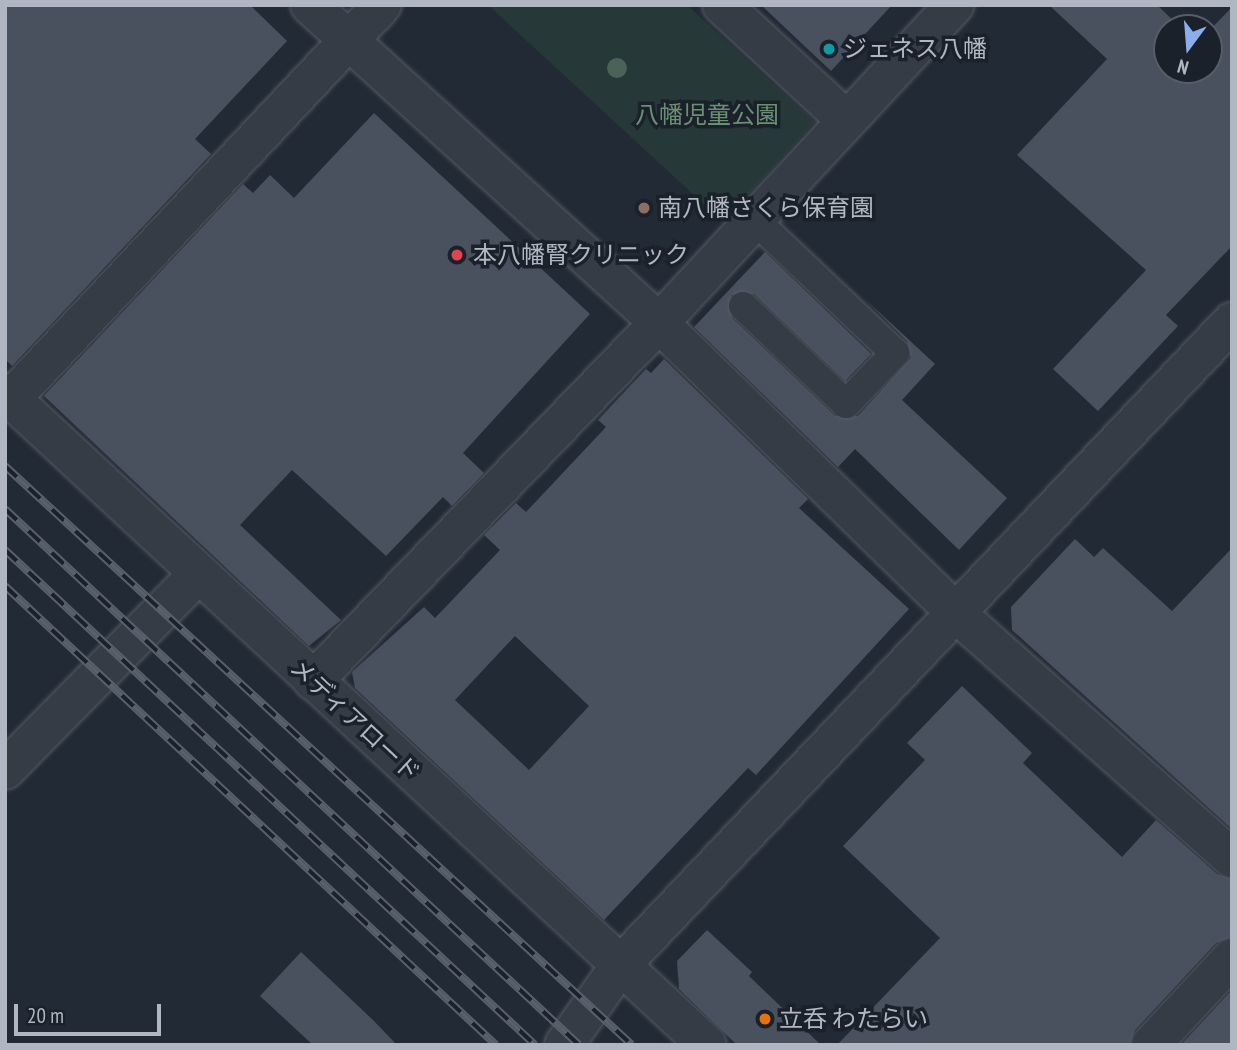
<!DOCTYPE html>
<html>
<head>
<meta charset="utf-8">
<style>
  body { margin:0 }
  #map { position:relative; width:1237px; height:1050px; overflow:hidden; background:#222a35; font-family:"PT Sans Narrow","Noto Sans JP",sans-serif }
  div>[style] { position:absolute }
  .green>* { inset:0; background:#273838 }
  .building>* { inset:0; background:#49515f }
  .roads { filter:drop-shadow(0 0 2px #535a63) drop-shadow(0 0 2px #535a63) }
  .service>* { height:28px; margin:-14px; padding:0 14px; transform-origin:14px; border-radius:14px; background:#363c46 }
  .minor>* { height:38px; margin:-19px; padding:0 19px; transform-origin:19px; border-radius:19px; background:#363c46 }
  .rail>* { height:8px; margin-top:-4px; transform-origin:0; background:repeating-linear-gradient(90deg,#1b212a 0 16px,#58606c 0 32px); box-sizing:border-box; border-block:2px solid #58606c }
  .trees>* { width:20px; height:20px; margin:-10px; border-radius:50%; background:#4a6258 }
  .dots>* { width:19px; height:19px; translate:-50% -50%; box-sizing:border-box; border:4px solid #1b212a; border-radius:50% }
  span { translate:-50% -50%; white-space:nowrap; text-align:center; line-height:1.15; -webkit-text-stroke:7px #1b212a; paint-order:stroke }
  .poi-label { font-size:24px; color:#b0b7c2 }
  .left { translate:0 -50%; text-align:left }
  .park-label { font-size:24px; color:#6a9074 }
  .street-label { font-size:24px; color:#b0b7c2 }
  .frame { position:absolute; inset:0; border:7px solid #b0b7c2; pointer-events:none }
  .north { position:absolute; left:1153px; top:14px; width:70px; height:70px; box-sizing:border-box; background:#1b212a; border:2px solid #575d67; border-radius:50%; rotate:196deg; font-size:19px; font-weight:700; line-height:28px; text-align:center; color:#b0b7c2 }
  .north::after { content:''; display:block; margin:auto; width:24px; height:32px; background:#8caeec; clip-path:polygon(50% 0,100% 100%,50% 72%,0 100%) }
  .scale { position:absolute; left:14px; top:1004px; width:147px; height:32px; box-sizing:border-box; border:4px solid #b0b7c2; border-top:0; padding-left:9px; font-size:21px; line-height:24px; white-space:nowrap; color:#b0b7c2; -webkit-text-stroke:5px #1b212a; paint-order:stroke }
</style>
</head>
<body>
<div id="map">
  <div class="green">
    <div style="clip-path:polygon(488px 5px,687px 5px,815px 122px,723px 222px)"></div>
  </div>
  <div class="building">
    <div style="clip-path:polygon(5px 5px,250px 5px,287px 41px,195px 139px,211px 154px,12px 366px,5px 359px)"></div>
    <div style="clip-path:polygon(761px 5px,892px 5px,831px 71px)"></div>
    <div style="clip-path:polygon(1049px 5px,1157px 5px,1181px 28px,1167px 28px,1167px 70px,1209px 70px,1209px 31px,1232px 7px,1232px 246px,1166px 315px,1178px 326px,1098px 411px,1053px 369px,1146px 270px,1017px 155px,1107px 59px)"></div>
    <div style="clip-path:polygon(374px 113px,590px 314px,463px 453px,484px 473px,452px 506px,443px 497px,386px 556px,292px 470px,240px 525px,341px 620px,309px 646px,44px 396px,243px 184px,253px 193px,270px 175px,294px 198px)"></div>
    <div style="clip-path:polygon(765px 252px,871px 354px,845px 381px,754px 294px,731px 295px,732px 318px,835px 416px,858px 416px,911px 358px,907px 341px,866px 300px,935px 364px,902px 400px,1007px 498px,959px 550px,855px 449px,838px 467px,694px 327px)"></div>
    <div style="clip-path:polygon(evenodd,664px 359px,808px 499px,799px 508px,909px 609px,756px 775px,748px 768px,604px 920px,355px 688px,352px 672px,424px 607px,435px 618px,500px 550px,484px 535px,516px 503px,526px 512px,606px 427px,598px 420px,646px 369px,651px 373px,664px 359px,515px 636px,589px 706px,529px 770px,455px 700px,515px 636px)"></div>
    <div style="clip-path:polygon(1075px 539px,1094px 557px,1103px 548px,1172px 611px,1232px 548px,1232px 829px,1012px 630px,1011px 607px)"></div>
    <div style="clip-path:polygon(962px 686px,1032px 753px,1023px 763px,1122px 857px,1156px 820px,1217px 874px,1232px 879px,1232px 937px,1216px 943px,1135px 1030px,1130px 1045px,837px 1045px,940px 938px,843px 846px,925px 760px,907px 743px)"></div>
    <div style="clip-path:polygon(707px 930px,752px 972px,749px 976px,821px 1045px,737px 1045px,679px 989px,677px 961px)"></div>
    <div style="clip-path:polygon(301px 952px,373px 1020px,397px 1045px,313px 1045px,260px 996px)"></div>
    <div style="clip-path:polygon(1232px 990px,1232px 1045px,1181px 1045px)"></div>
  </div>
  <div class="roads">
    <div class="service">
      <div style="left:743px;top:306px;width:142px;rotate:43.6deg"></div>
      <div style="left:846px;top:404px;width:71px;rotate:-46.1deg"></div>
      <div style="left:895px;top:353px;width:193px;rotate:-136.5deg"></div>
    </div>
    <div class="minor">
      <div style="left:310px;top:5px;width:472px;rotate:42.3deg"></div>
      <div style="left:659px;top:323px;width:418px;rotate:44.3deg"></div>
      <div style="left:958px;top:615px;width:366px;rotate:41.6deg"></div>
      <div style="left:722px;top:5px;width:169px;rotate:42.8deg"></div>
      <div style="left:5px;top:393px;width:958px;rotate:42.89deg"></div>
      <div style="left:11px;top:399px;width:541px;rotate:-46.72deg"></div>
      <div style="left:313px;top:681px;width:498px;rotate:-46deg"></div>
      <div style="left:659px;top:323px;width:434px;rotate:-47.1deg"></div>
      <div style="left:5px;top:770px;width:275px;rotate:-45.4deg"></div>
      <div style="left:564px;top:1045px;width:95px;rotate:-54.8deg"></div>
      <div style="left:619px;top:967px;width:890px;rotate:-46.46deg"></div>
      <div style="left:1151px;top:1045px;width:119px;rotate:-47deg"></div>
    </div>
  </div>
  <div class="rail">
    <div style="left:5px;top:466px;width:853px;rotate:42.72deg"></div>
    <div style="left:5px;top:509px;width:785px;rotate:43.04deg"></div>
    <div style="left:5px;top:550px;width:725px;rotate:43.04deg"></div>
    <div style="left:5px;top:586px;width:672px;rotate:43.07deg"></div>
  </div>
  <div class="trees">
    <div style="left:617px;top:68px"></div>
  </div>
  <div class="dots">
    <div style="left:829px;top:49px;background:#0f9aa8"></div>
    <div style="left:644px;top:208px;background:#8d6e63"></div>
    <div style="left:457px;top:255px;background:#e0444e"></div>
    <div style="left:765px;top:1019px;background:#e8710a"></div>
  </div>
  <div class="poi-label">
    <span class="left" style="left:843px;top:49px">ジェネス八幡</span>
    <span class="left" style="left:658px;top:208px">南八幡さくら保育園</span>
    <span class="left" style="left:473px;top:255px">本八幡腎クリニック</span>
    <span class="left" style="left:779px;top:1019px">立呑 わたらい</span>
  </div>
  <div class="park-label">
    <span style="left:707px;top:115px">八幡児童公園</span>
  </div>
  <div class="street-label">
    <span style="left:355px;top:720px;rotate:43deg">メディアロード</span>
  </div>
  <div class="frame"></div>
  <div class="north">N</div>
  <div class="scale">20 m</div>
</div>
</body>
</html>
